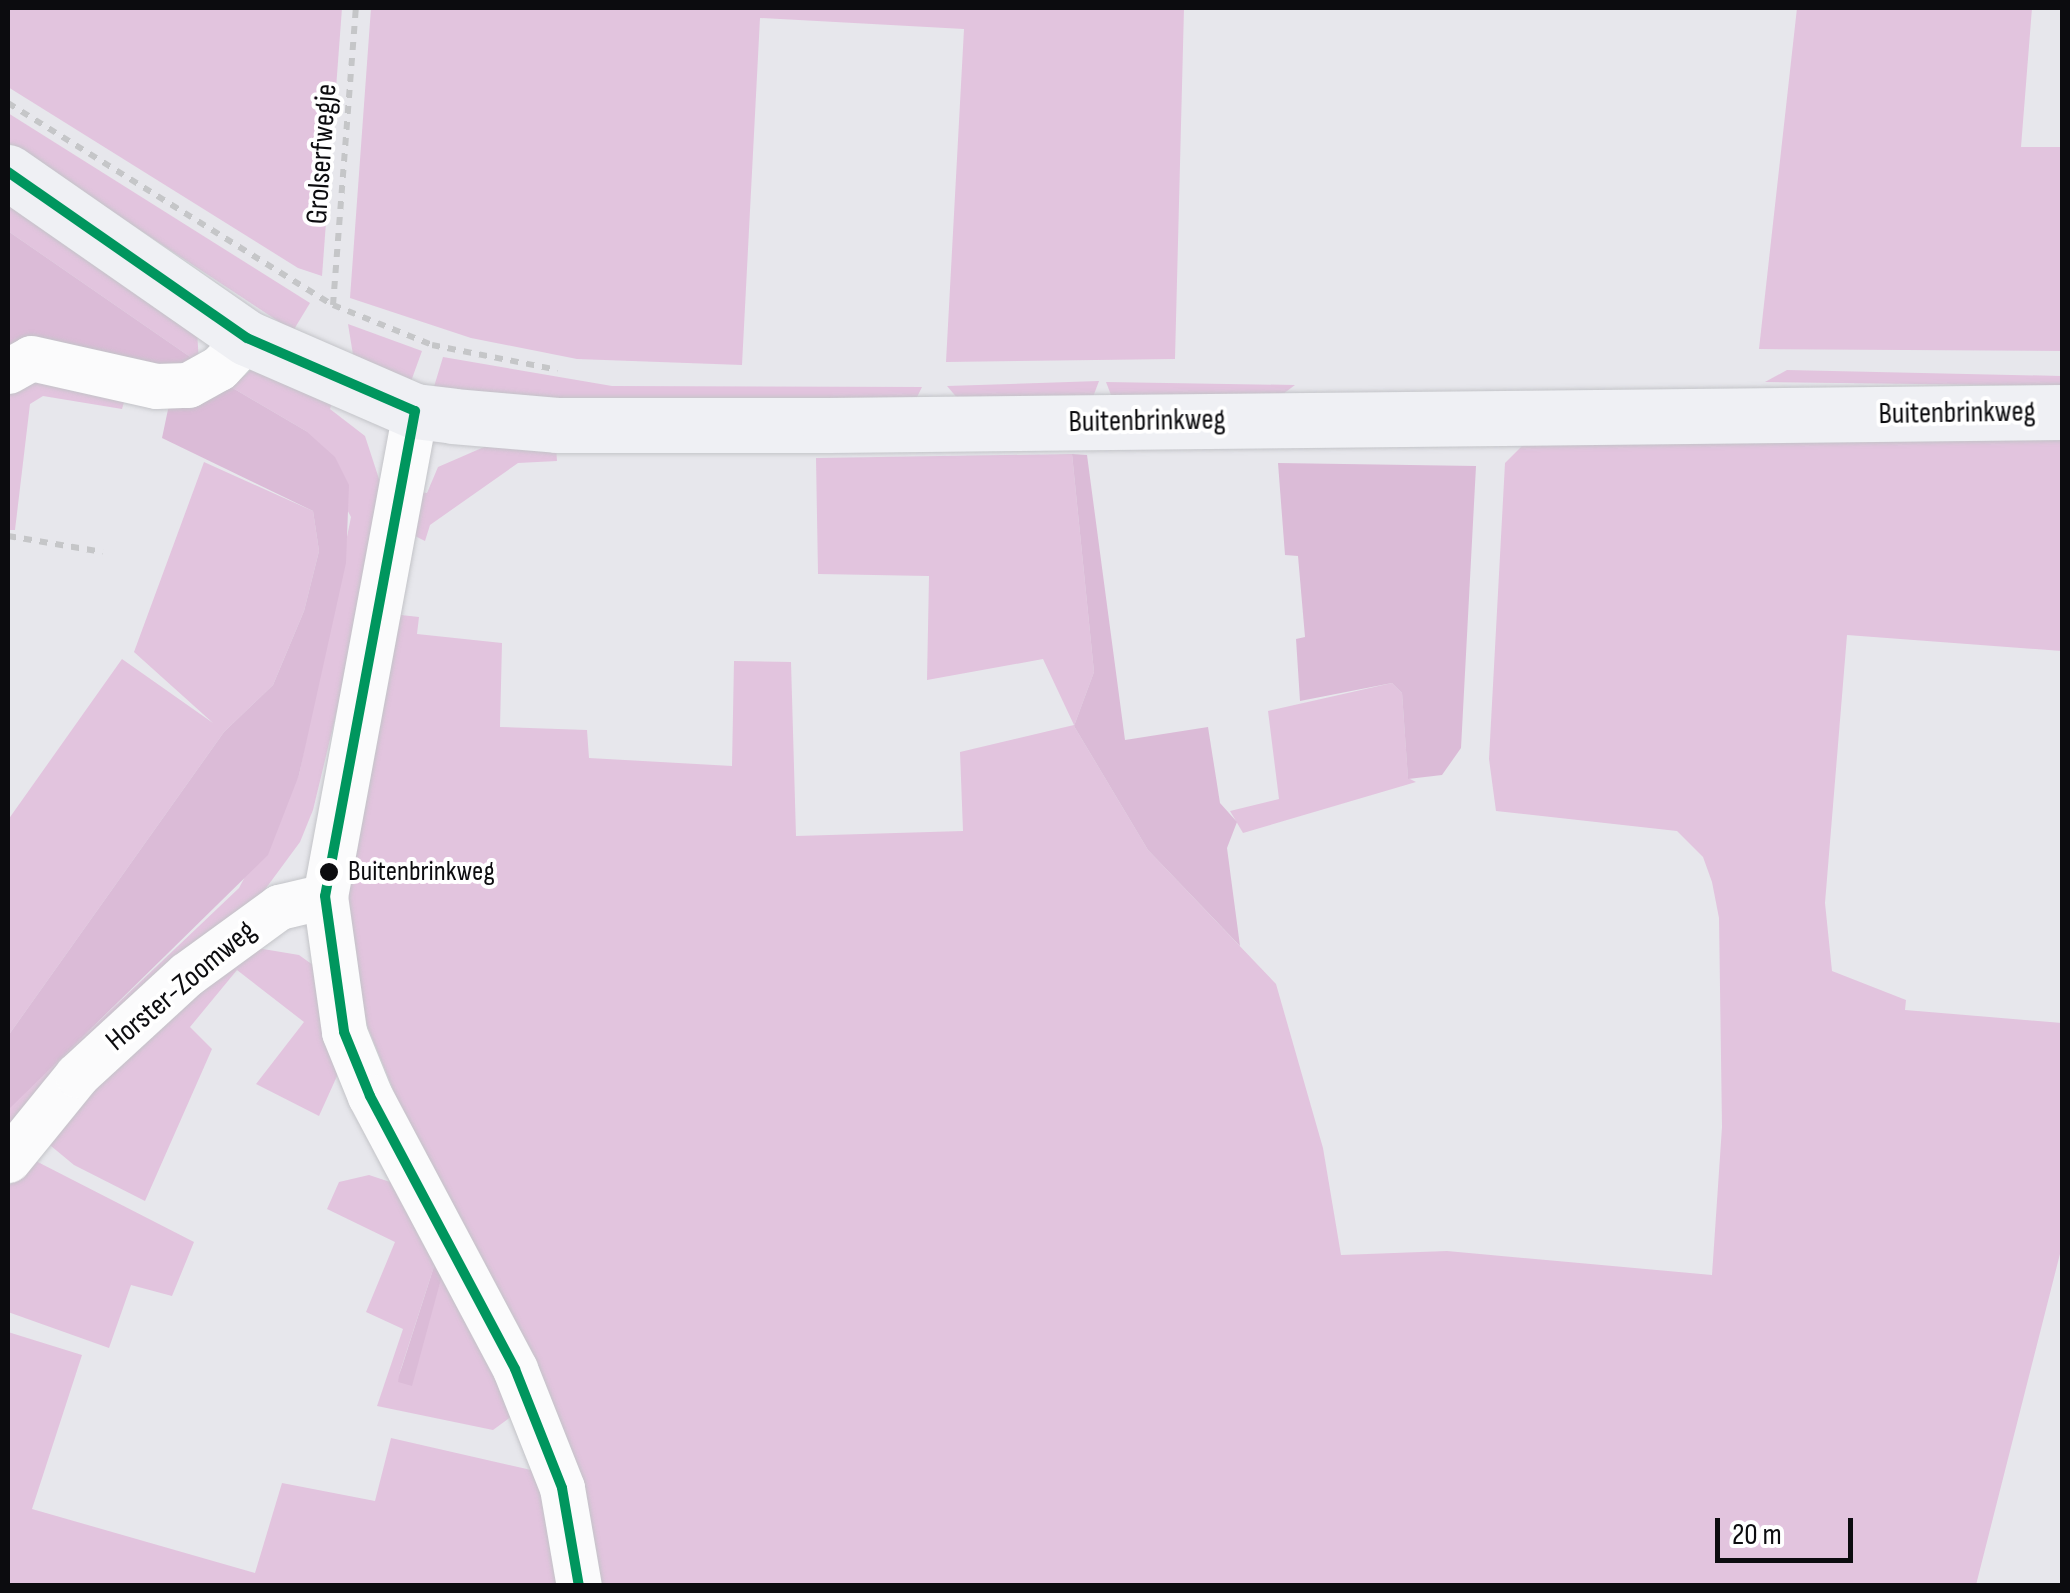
<!DOCTYPE html>
<html>
<head>
<meta charset="utf-8">
<style>
  body { margin:0 }
  #map { position:relative; width:2070px; height:1593px; overflow:hidden; background:#e7e7ec; font-family:"Sofia Sans Condensed",sans-serif }
  div>[style] { position:absolute }
  .green>* { inset:0; background:#e2c4de }
  .forest>* { inset:0; background:#dbbbd7 }
  .path>* { height:6px; margin-top:-3px; transform-origin:0; background:repeating-linear-gradient(90deg,#c5c6c8 0 8px,transparent 0 16px) }
  .roads { filter:drop-shadow(0 0 2px #c3c4c8) drop-shadow(0 0 2px #c3c4c8) }
  .minor>* { height:45px; margin:-22.5px; padding:0 22.5px; transform-origin:22.5px; border-radius:22.5px; background:#fbfbfc }
  .major>* { height:55px; margin:-27.5px; padding:0 27.5px; transform-origin:27.5px; border-radius:27.5px; background:#eff0f4 }
  .bus-1>* { height:10px; margin:-5px; padding:0 5px; transform-origin:5px; border-radius:5px; background:#00965e }
  .dots>* { width:28px; height:28px; translate:-50% -50%; box-sizing:border-box; border:5px solid #fff; border-radius:50% }
  span { translate:-50% -50%; white-space:nowrap; text-align:center; line-height:1.15; -webkit-text-stroke:8px #fff; paint-order:stroke }
  .bus-label { font-size:28px; color:#0c0c0f }
  .left { translate:0 -50%; text-align:left }
  .street-label { font-size:30px; color:#0c0c0f }
  .frame { position:absolute; inset:0; border:10px solid #0c0c0f; pointer-events:none }
  .scale { position:absolute; left:1715px; top:1518px; width:138px; height:45px; box-sizing:border-box; border:5px solid #0c0c0f; border-top:0; padding-left:12px; font-size:30px; line-height:35px; white-space:nowrap; color:#0c0c0f; -webkit-text-stroke:8px #fff; paint-order:stroke }
</style>
</head>
<body>
<div id="map">
  <div class="green">
    <div style="clip-path:polygon(8px 8px,342px 8px,322px 276px,298px 268px,8px 87px)"></div>
    <div style="clip-path:polygon(371px 8px,1184px 8px,1175px 359px,946px 362px,964px 29px,760px 18px,742px 365px,577px 359px,471px 338px,350px 298px)"></div>
    <div style="clip-path:polygon(1797px 8px,2032px 8px,2021px 147px,2062px 147px,2062px 351px,1759px 349px)"></div>
    <div style="clip-path:polygon(8px 113px,310px 303px,293px 331px,8px 143px)"></div>
    <div style="clip-path:polygon(8px 202px,197px 331px,199px 363px,8px 231px)"></div>
    <div style="clip-path:polygon(348px 324px,422px 351px,410px 384px,355px 367px)"></div>
    <div style="clip-path:polygon(443px 357px,612px 386px,922px 387px,915px 401px,679px 406px,433px 390px)"></div>
    <div style="clip-path:polygon(252px 369px,332px 402px,330px 409px,365px 436px,381px 485px,359px 619px,313px 810px,300px 842px,258px 899px,8px 1137px,8px 1110px,15px 1101px,239px 888px,299px 775px,351px 517px,306px 431px,231px 387px)"></div>
    <div style="clip-path:polygon(1787px 370px,2062px 376px,2062px 386px,1765px 382px)"></div>
    <div style="clip-path:polygon(24px 377px,128px 389px,122px 409px,43px 396px,30px 404px,15px 530px,8px 530px,8px 392px)"></div>
    <div style="clip-path:polygon(1099px 381px,1093px 397px,959px 400px,947px 386px)"></div>
    <div style="clip-path:polygon(1106px 382px,1295px 385px,1283px 394px,1111px 395px)"></div>
    <div style="clip-path:polygon(2062px 434px,2062px 651px,1847px 635px,1825px 903px,1832px 971px,1906px 1000px,1905px 1010px,2062px 1023px,2062px 1246px,1976px 1585px,595px 1585px,368px 1028px,349px 959px,346px 895px,392px 614px,419px 617px,417px 634px,502px 643px,500px 727px,587px 730px,589px 758px,732px 766px,734px 661px,791px 662px,796px 836px,963px 831px,960px 752px,1074px 725px,1043px 659px,927px 680px,929px 576px,818px 574px,816px 458px,1072px 454px,1094px 672px,1074px 726px,1148px 850px,1276px 984px,1323px 1148px,1341px 1255px,1447px 1251px,1712px 1275px,1722px 1127px,1719px 918px,1712px 882px,1703px 857px,1677px 831px,1496px 811px,1489px 759px,1505px 463px,1530px 438px)"></div>
    <div style="clip-path:polygon(491px 444px,556px 446px,557px 461px,518px 463px,430px 525px,425px 541px,411px 534px,420px 492px,427px 493px,438px 467px)"></div>
    <div style="clip-path:polygon(204px 462px,313px 511px,319px 551px,304px 611px,273px 685px,224px 732px,8px 1036px,8px 820px,122px 659px,213px 723px,134px 652px)"></div>
    <div style="clip-path:polygon(1392px 683px,1402px 693px,1408px 778px,1416px 782px,1243px 833px,1230px 811px,1279px 799px,1268px 711px)"></div>
    <div style="clip-path:polygon(257px 948px,299px 955px,313px 965px,342px 1065px,319px 1116px,256px 1084px,304px 1022px,237px 970px,190px 1027px,212px 1049px,145px 1201px,74px 1165px,45px 1141px,124px 1052px)"></div>
    <div style="clip-path:polygon(28px 1157px,194px 1242px,172px 1296px,131px 1285px,109px 1348px,8px 1312px,8px 1188px)"></div>
    <div style="clip-path:polygon(369px 1175px,393px 1183px,437px 1257px,399px 1375px,444px 1268px,516px 1413px,493px 1430px,377px 1406px,403px 1329px,366px 1312px,395px 1242px,327px 1209px,339px 1182px)"></div>
    <div style="clip-path:polygon(8px 1332px,82px 1355px,32px 1509px,255px 1573px,282px 1483px,375px 1501px,391px 1438px,540px 1472px,565px 1585px,8px 1585px)"></div>
  </div>
  <div class="forest">
    <div style="clip-path:polygon(8px 231px,199px 363px,196px 368px,8px 354px)"></div>
    <div style="clip-path:polygon(231px 387px,306px 431px,335px 457px,349px 485px,346px 563px,299px 775px,268px 855px,8px 1110px,8px 1036px,224px 732px,273px 685px,304px 611px,319px 551px,313px 511px,162px 438px,170px 400px,204px 399px)"></div>
    <div style="clip-path:polygon(1072px 454px,1087px 455px,1125px 740px,1208px 727px,1220px 803px,1237px 822px,1227px 848px,1240px 946px,1148px 850px,1074px 726px,1094px 672px)"></div>
    <div style="clip-path:polygon(1278px 463px,1476px 466px,1461px 748px,1442px 775px,1408px 779px,1402px 693px,1392px 683px,1300px 701px,1296px 639px,1305px 637px,1298px 556px,1285px 555px)"></div>
    <div style="clip-path:polygon(437px 1257px,444px 1268px,412px 1386px,398px 1382px,399px 1376px)"></div>
  </div>
  <div class="path">
    <div style="left:8px;top:103px;width:383px;rotate:31.9deg"></div>
    <div style="left:333px;top:305px;width:107px;rotate:22deg"></div>
    <div style="left:432px;top:345px;width:128px;rotate:11.2deg"></div>
    <div style="left:333px;top:305px;width:298px;rotate:-85.6deg"></div>
    <div style="left:8px;top:536px;width:96px;rotate:9.6deg"></div>
  </div>
  <div class="roads">
    <div class="minor">
      <div style="left:8px;top:371px;width:26px;rotate:-29deg"></div>
      <div style="left:31px;top:358px;width:128px;rotate:12.6deg"></div>
      <div style="left:156px;top:386px;width:32px;rotate:-2deg"></div>
      <div style="left:188px;top:385px;width:35px;rotate:-29deg"></div>
      <div style="left:219px;top:368px;width:41px;rotate:-47deg"></div>
      <div style="left:415px;top:411px;width:493px;rotate:100.5deg"></div>
      <div style="left:325px;top:896px;width:137px;rotate:82deg"></div>
      <div style="left:344px;top:1032px;width:69px;rotate:67.9deg"></div>
      <div style="left:370px;top:1096px;width:309px;rotate:62deg"></div>
      <div style="left:515px;top:1369px;width:128px;rotate:68.4deg"></div>
      <div style="left:562px;top:1488px;width:99px;rotate:80.2deg"></div>
      <div style="left:8px;top:1160px;width:109px;rotate:-50.9deg"></div>
      <div style="left:77px;top:1075px;width:149px;rotate:-42.6deg"></div>
      <div style="left:187px;top:974px;width:114px;rotate:-36.1deg"></div>
      <div style="left:279px;top:907px;width:47px;rotate:-13.4deg"></div>
    </div>
    <div class="major">
      <div style="left:8px;top:172px;width:291px;rotate:34.8deg"></div>
      <div style="left:247px;top:338px;width:183px;rotate:23.5deg"></div>
      <div style="left:415px;top:411px;width:38px;rotate:7deg"></div>
      <div style="left:453px;top:416px;width:104px;rotate:4.9deg"></div>
      <div style="left:557px;top:425px;width:272px"></div>
      <div style="left:829px;top:425px;width:1233px;rotate:-0.6deg"></div>
    </div>
  </div>
  <div class="bus-1">
    <div style="left:8px;top:172px;width:291px;rotate:34.8deg"></div>
    <div style="left:247px;top:338px;width:183px;rotate:23.5deg"></div>
    <div style="left:415px;top:411px;width:493px;rotate:100.5deg"></div>
    <div style="left:325px;top:896px;width:137px;rotate:82deg"></div>
    <div style="left:344px;top:1032px;width:69px;rotate:67.9deg"></div>
    <div style="left:370px;top:1096px;width:309px;rotate:62deg"></div>
    <div style="left:515px;top:1369px;width:128px;rotate:68.4deg"></div>
    <div style="left:562px;top:1488px;width:99px;rotate:80.2deg"></div>
  </div>
  <div class="dots">
    <div style="left:329px;top:872px;background:#0c0c0f"></div>
  </div>
  <div class="bus-label">
    <span class="left" style="left:348px;top:872px">Buitenbrinkweg</span>
  </div>
  <div class="street-label">
    <span style="left:322px;top:154px;rotate:-86deg">Grolserfwegje</span>
    <span style="left:1957px;top:413px;rotate:-1deg">Buitenbrinkweg</span>
    <span style="left:1147px;top:421px;rotate:-1deg">Buitenbrinkweg</span>
    <span style="left:181px;top:986px;rotate:-40deg">Horster-Zoomweg</span>
  </div>
  <div class="frame"></div>
  <div class="scale">20 m</div>
</div>
</body>
</html>
